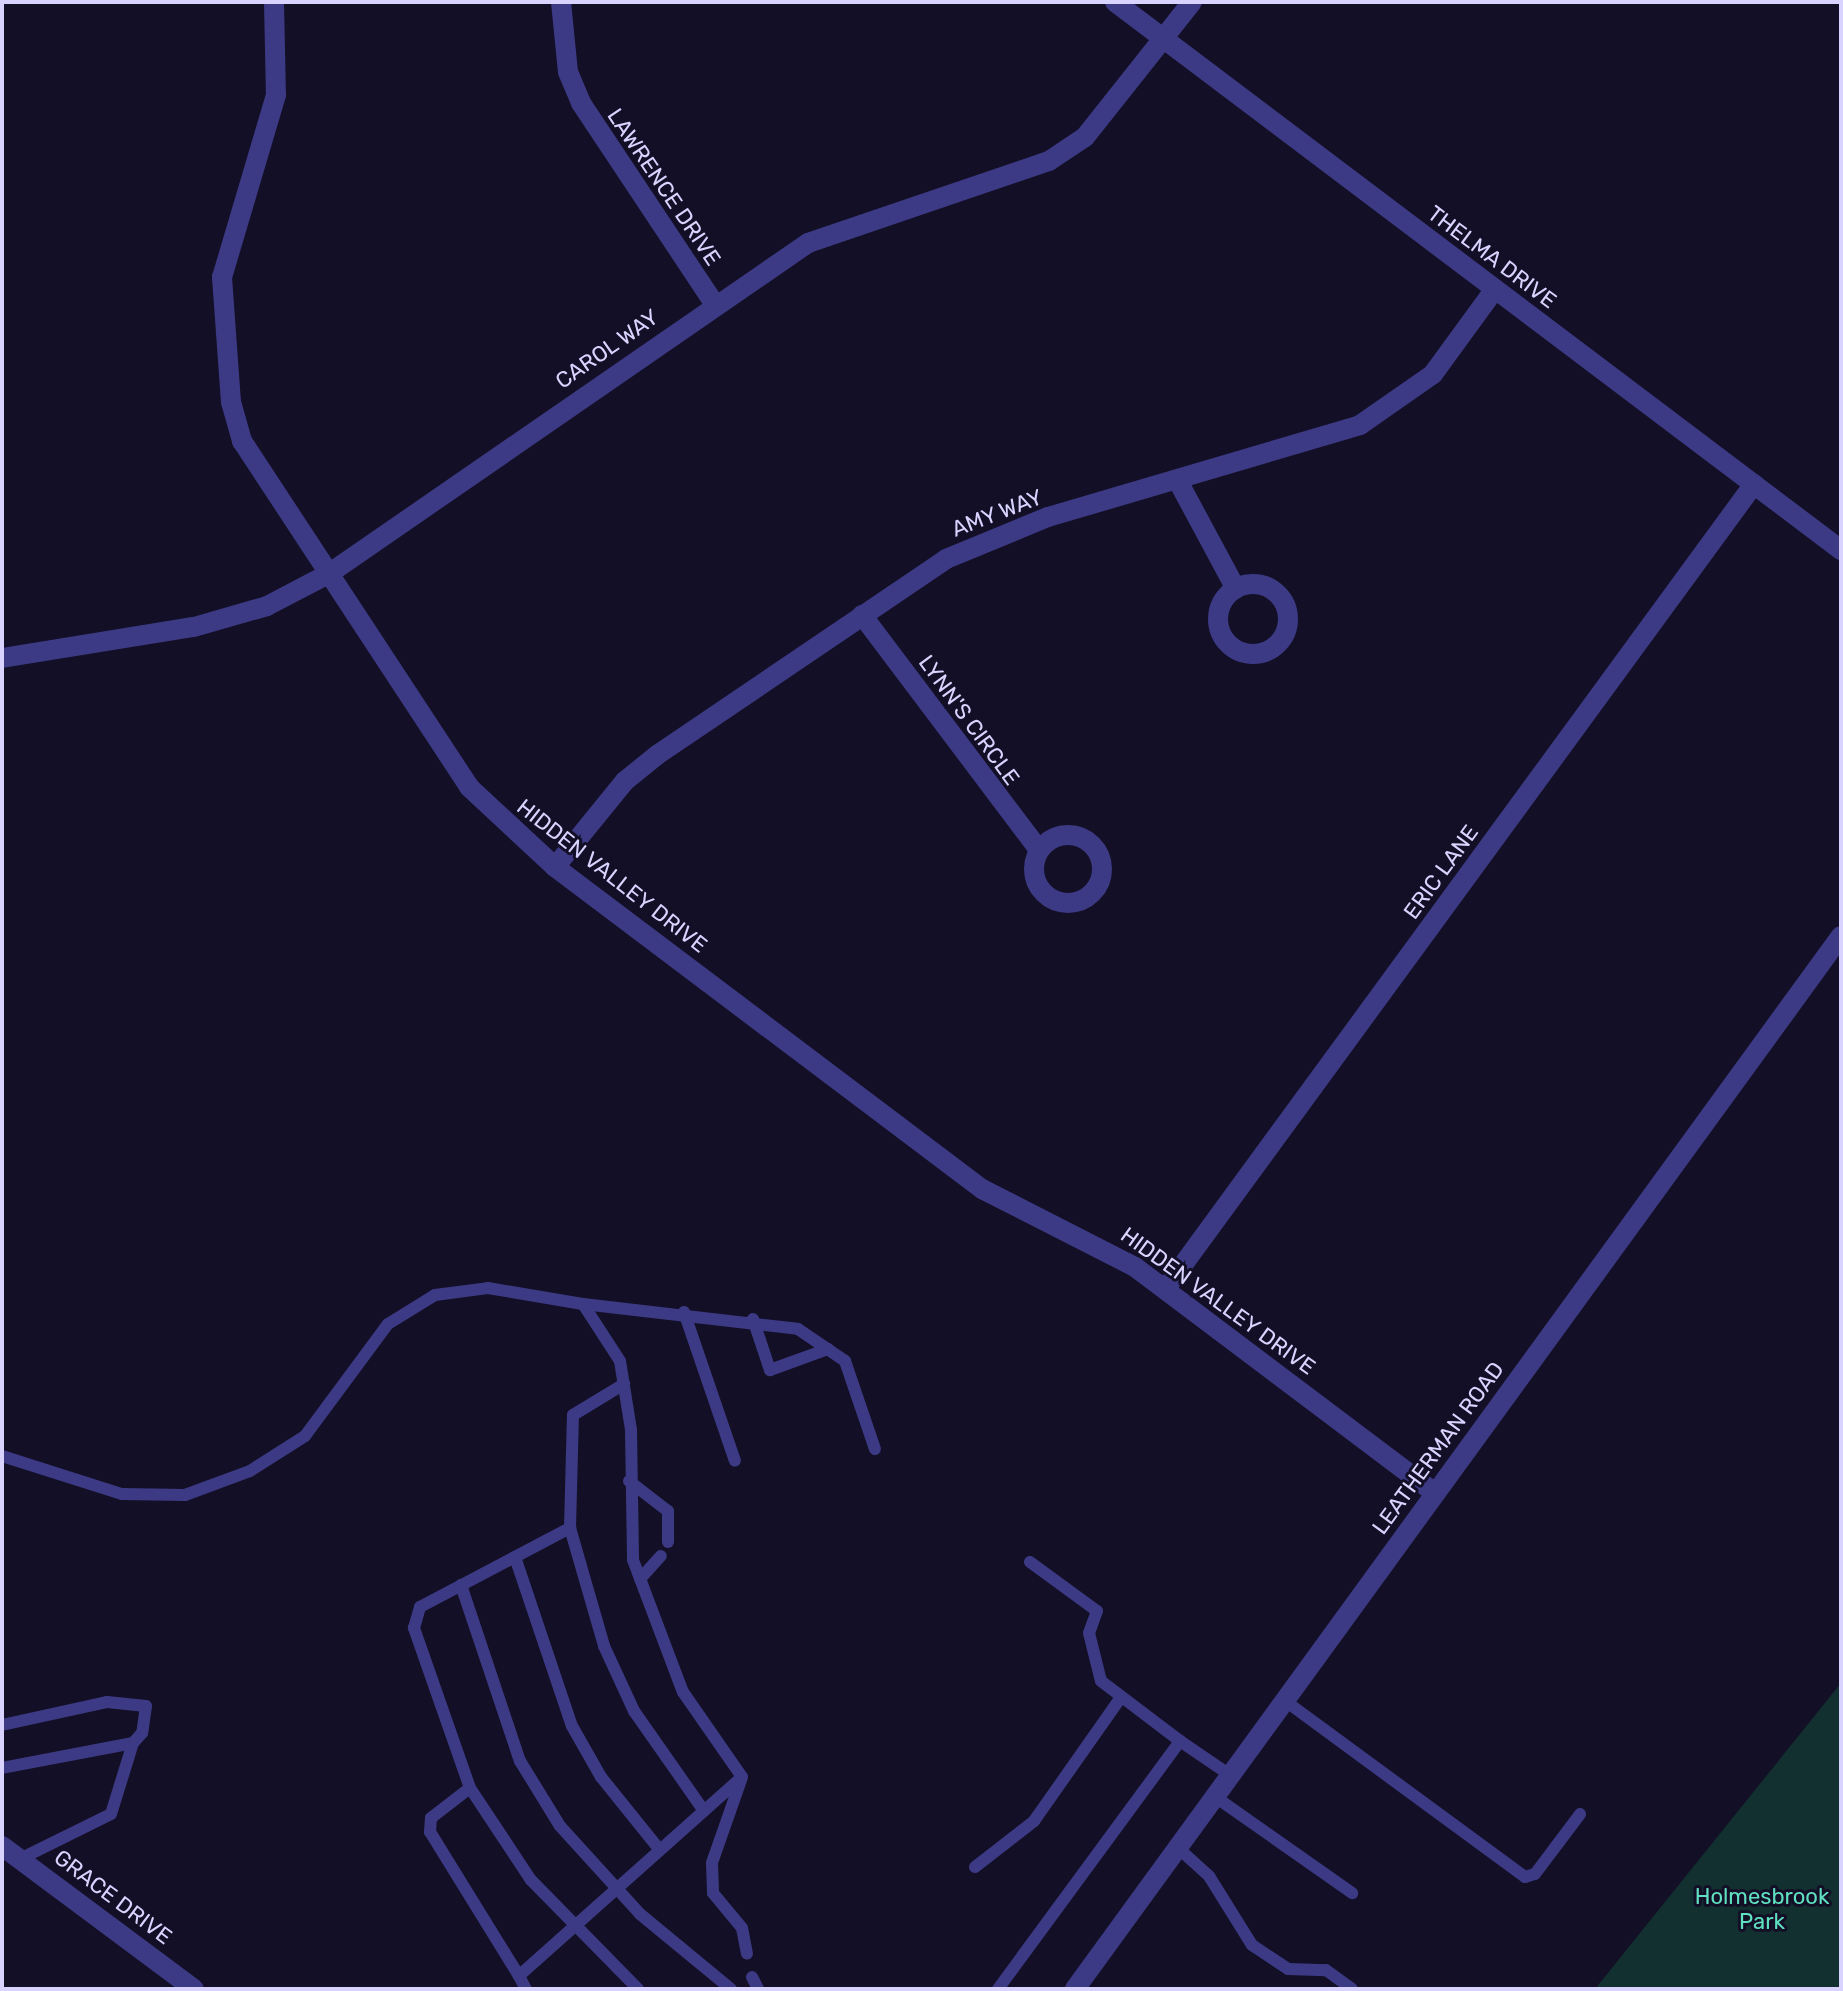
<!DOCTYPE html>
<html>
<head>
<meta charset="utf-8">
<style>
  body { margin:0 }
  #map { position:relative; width:1843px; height:1991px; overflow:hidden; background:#130f26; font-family:Rubik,sans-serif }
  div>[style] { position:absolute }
  .green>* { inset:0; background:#12302f }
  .service>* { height:12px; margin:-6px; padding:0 6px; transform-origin:6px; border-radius:6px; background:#3d3a85 }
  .minor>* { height:20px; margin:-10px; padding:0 10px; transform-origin:10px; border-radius:10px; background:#3d3a85 }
  .minor>.ring { margin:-10px; padding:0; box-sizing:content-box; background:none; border:20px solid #3d3a85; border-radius:50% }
  .tertiary>* { height:20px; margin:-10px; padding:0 10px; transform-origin:10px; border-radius:10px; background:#3d3a85 }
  span { translate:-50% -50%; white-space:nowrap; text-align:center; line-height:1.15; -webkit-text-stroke:6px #130f26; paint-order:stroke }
  .street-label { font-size:22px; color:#d9d4ff }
  .park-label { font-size:22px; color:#5fe0c0 }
  .frame { position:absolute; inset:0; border:4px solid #d9d4ff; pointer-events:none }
</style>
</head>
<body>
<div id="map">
  <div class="green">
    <div style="clip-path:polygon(1841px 1683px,1841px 1989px,1595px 1989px)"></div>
  </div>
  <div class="service">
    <div style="left:583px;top:1304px;width:216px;rotate:6.6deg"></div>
    <div style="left:798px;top:1329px;width:57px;rotate:34.2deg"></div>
    <div style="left:845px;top:1361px;width:93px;rotate:71.2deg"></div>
    <div style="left:684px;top:1312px;width:157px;rotate:71.1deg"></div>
    <div style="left:753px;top:1319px;width:54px;rotate:71.6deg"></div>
    <div style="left:770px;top:1370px;width:62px;rotate:-19.9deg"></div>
    <div style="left:2px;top:1456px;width:126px;rotate:17.6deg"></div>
    <div style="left:122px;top:1494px;width:63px;rotate:0.9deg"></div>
    <div style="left:185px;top:1495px;width:69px;rotate:-20.3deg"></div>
    <div style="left:250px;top:1471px;width:65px;rotate:-32.5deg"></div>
    <div style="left:305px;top:1436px;width:139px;rotate:-53.5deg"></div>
    <div style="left:388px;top:1324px;width:55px;rotate:-31.7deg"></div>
    <div style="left:435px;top:1295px;width:53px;rotate:-7.5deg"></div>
    <div style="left:488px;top:1288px;width:96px;rotate:9.6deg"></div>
    <div style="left:583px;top:1304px;width:68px;rotate:57deg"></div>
    <div style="left:620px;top:1361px;width:70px;rotate:80.9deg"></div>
    <div style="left:631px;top:1430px;width:130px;rotate:89.1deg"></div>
    <div style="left:633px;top:1560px;width:141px;rotate:69.3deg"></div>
    <div style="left:683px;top:1692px;width:103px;rotate:55.2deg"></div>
    <div style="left:742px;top:1777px;width:299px;rotate:138.3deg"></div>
    <div style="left:519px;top:1976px;width:15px;rotate:62deg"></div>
    <div style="left:629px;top:1481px;width:49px;rotate:37.6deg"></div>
    <div style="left:668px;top:1511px;width:31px;rotate:90deg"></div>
    <div style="left:570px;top:1528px;width:123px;rotate:73.9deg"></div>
    <div style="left:604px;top:1646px;width:72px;rotate:65.2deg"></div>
    <div style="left:634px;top:1711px;width:122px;rotate:55deg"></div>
    <div style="left:515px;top:1557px;width:178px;rotate:71.4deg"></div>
    <div style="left:572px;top:1726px;width:59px;rotate:60.4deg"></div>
    <div style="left:601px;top:1777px;width:94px;rotate:51.1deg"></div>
    <div style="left:1030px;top:1562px;width:83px;rotate:36.2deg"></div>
    <div style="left:1097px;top:1611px;width:23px;rotate:110deg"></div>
    <div style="left:1089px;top:1633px;width:49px;rotate:76deg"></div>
    <div style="left:1101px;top:1681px;width:99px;rotate:37.2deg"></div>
    <div style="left:640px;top:1579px;width:31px;rotate:-48deg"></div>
    <div style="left:461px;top:1585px;width:186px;rotate:71.5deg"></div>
    <div style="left:520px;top:1761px;width:76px;rotate:58.4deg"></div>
    <div style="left:560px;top:1826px;width:119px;rotate:47.7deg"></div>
    <div style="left:640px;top:1914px;width:118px;rotate:39.5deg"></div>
    <div style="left:1284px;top:1700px;width:299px;rotate:36.3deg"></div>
    <div style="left:1525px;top:1877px;width:10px;rotate:-17deg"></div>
    <div style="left:1535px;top:1874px;width:75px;rotate:-53.1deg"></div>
    <div style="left:2px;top:1725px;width:107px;rotate:-12.4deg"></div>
    <div style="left:107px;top:1702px;width:39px;rotate:6deg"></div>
    <div style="left:146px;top:1706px;width:27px;rotate:98deg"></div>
    <div style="left:142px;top:1733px;width:13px;rotate:132deg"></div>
    <div style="left:133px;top:1743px;width:133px;rotate:169.2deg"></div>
    <div style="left:741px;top:1780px;width:88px;rotate:109.3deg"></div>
    <div style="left:712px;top:1863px;width:30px;rotate:88deg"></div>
    <div style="left:713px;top:1893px;width:45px;rotate:50.4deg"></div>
    <div style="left:742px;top:1928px;width:26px;rotate:79deg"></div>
    <div style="left:470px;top:1788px;width:110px;rotate:56.5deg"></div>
    <div style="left:531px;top:1880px;width:153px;rotate:45.5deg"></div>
    <div style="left:1214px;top:1796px;width:169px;rotate:35.1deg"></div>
    <div style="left:1177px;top:1847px;width:43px;rotate:42.2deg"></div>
    <div style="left:1209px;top:1876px;width:81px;rotate:58.1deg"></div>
    <div style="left:1252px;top:1945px;width:43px;rotate:33.7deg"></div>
    <div style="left:1288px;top:1969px;width:38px;rotate:2deg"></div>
    <div style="left:1326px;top:1970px;width:32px;rotate:36deg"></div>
    <div style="left:22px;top:1858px;width:99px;rotate:-26.3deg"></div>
    <div style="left:111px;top:1814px;width:74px;rotate:-72.8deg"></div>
    <div style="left:975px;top:1867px;width:75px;rotate:-37.9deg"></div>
    <div style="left:1034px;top:1821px;width:151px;rotate:-54.9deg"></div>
    <div style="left:519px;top:1976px;width:169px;rotate:-121.7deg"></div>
    <div style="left:430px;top:1832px;width:14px;rotate:-86deg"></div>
    <div style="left:431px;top:1818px;width:49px;rotate:-37.6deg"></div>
    <div style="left:470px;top:1788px;width:170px;rotate:-109.3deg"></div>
    <div style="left:414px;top:1628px;width:22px;rotate:-74deg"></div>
    <div style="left:420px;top:1607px;width:170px;rotate:-27.8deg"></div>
    <div style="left:570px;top:1528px;width:113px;rotate:-88.5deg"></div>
    <div style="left:573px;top:1415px;width:60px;rotate:-31.3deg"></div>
    <div style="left:752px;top:1977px;width:13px;rotate:63deg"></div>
    <div style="left:998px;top:1989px;width:308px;rotate:-53.7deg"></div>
    <div style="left:1180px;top:1741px;width:60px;rotate:34.2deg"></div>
  </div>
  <div class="minor">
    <div style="left:274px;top:2px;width:93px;rotate:88.8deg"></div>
    <div style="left:276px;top:95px;width:190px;rotate:106.5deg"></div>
    <div style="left:222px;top:277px;width:125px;rotate:85.9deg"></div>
    <div style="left:231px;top:402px;width:41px;rotate:74.2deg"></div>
    <div style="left:242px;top:441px;width:414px;rotate:56.7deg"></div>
    <div style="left:469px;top:787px;width:117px;rotate:42.9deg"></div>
    <div style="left:555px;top:867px;width:535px;rotate:37.02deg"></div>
    <div style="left:982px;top:1189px;width:172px;rotate:27deg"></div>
    <div style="left:1135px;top:1267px;width:376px;rotate:37deg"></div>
    <div style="left:561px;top:2px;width:70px;rotate:84.3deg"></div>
    <div style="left:568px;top:72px;width:34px;rotate:67deg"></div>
    <div style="left:581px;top:103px;width:240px;rotate:56.4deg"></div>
    <div style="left:1115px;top:2px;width:910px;rotate:37.05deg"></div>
    <div style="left:1179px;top:483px;width:120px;rotate:61.7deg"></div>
    <div class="ring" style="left:1218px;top:584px;width:50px;height:50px"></div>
    <div style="left:862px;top:615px;width:294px;rotate:53deg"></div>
    <div style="left:2px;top:658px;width:194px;rotate:-9.2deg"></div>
    <div style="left:194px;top:627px;width:76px;rotate:-16deg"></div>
    <div style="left:267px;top:606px;width:71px;rotate:-27.6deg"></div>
    <div style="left:330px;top:573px;width:581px;rotate:-34.62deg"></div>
    <div style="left:808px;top:243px;width:255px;rotate:-18.8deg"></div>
    <div style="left:1049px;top:161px;width:43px;rotate:-33.7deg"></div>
    <div style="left:1085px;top:137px;width:172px;rotate:-51.6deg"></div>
    <div class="ring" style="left:1034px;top:835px;width:48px;height:48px"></div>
    <div style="left:555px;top:867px;width:111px;rotate:-50.9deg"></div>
    <div style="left:625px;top:781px;width:41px;rotate:-39.1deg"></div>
    <div style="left:657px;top:755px;width:349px;rotate:-34.1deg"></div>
    <div style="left:946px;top:559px;width:110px;rotate:-22.4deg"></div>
    <div style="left:1048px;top:517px;width:325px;rotate:-16.4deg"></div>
    <div style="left:1360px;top:425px;width:89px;rotate:-34.9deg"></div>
    <div style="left:1433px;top:374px;width:105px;rotate:-53.9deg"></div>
    <div style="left:1166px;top:1288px;width:996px;rotate:-53.82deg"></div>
    <div style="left:2px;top:1846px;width:239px;rotate:36.7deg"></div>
  </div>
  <div class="tertiary">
    <div style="left:1075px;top:1989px;width:1302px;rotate:-53.97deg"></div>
  </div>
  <div class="street-label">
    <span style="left:664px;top:187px;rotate:56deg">LAWRENCE DRIVE</span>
    <span style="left:1492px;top:257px;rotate:37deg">THELMA DRIVE</span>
    <span style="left:607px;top:349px;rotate:-35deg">CAROL WAY</span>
    <span style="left:997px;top:513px;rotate:-21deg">AMY WAY</span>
    <span style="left:969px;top:720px;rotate:54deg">LYNN'S CIRCLE</span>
    <span style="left:1441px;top:872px;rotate:-54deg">ERIC LANE</span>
    <span style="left:612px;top:876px;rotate:38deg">HIDDEN VALLEY DRIVE</span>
    <span style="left:1218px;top:1301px;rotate:36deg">HIDDEN VALLEY DRIVE</span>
    <span style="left:1438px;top:1448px;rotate:-54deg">LEATHERMAN ROAD</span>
    <span style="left:113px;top:1897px;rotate:37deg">GRACE DRIVE</span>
  </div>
  <div class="park-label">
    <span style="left:1762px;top:1909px">Holmesbrook<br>Park</span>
  </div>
  <div class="frame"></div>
</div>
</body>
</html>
